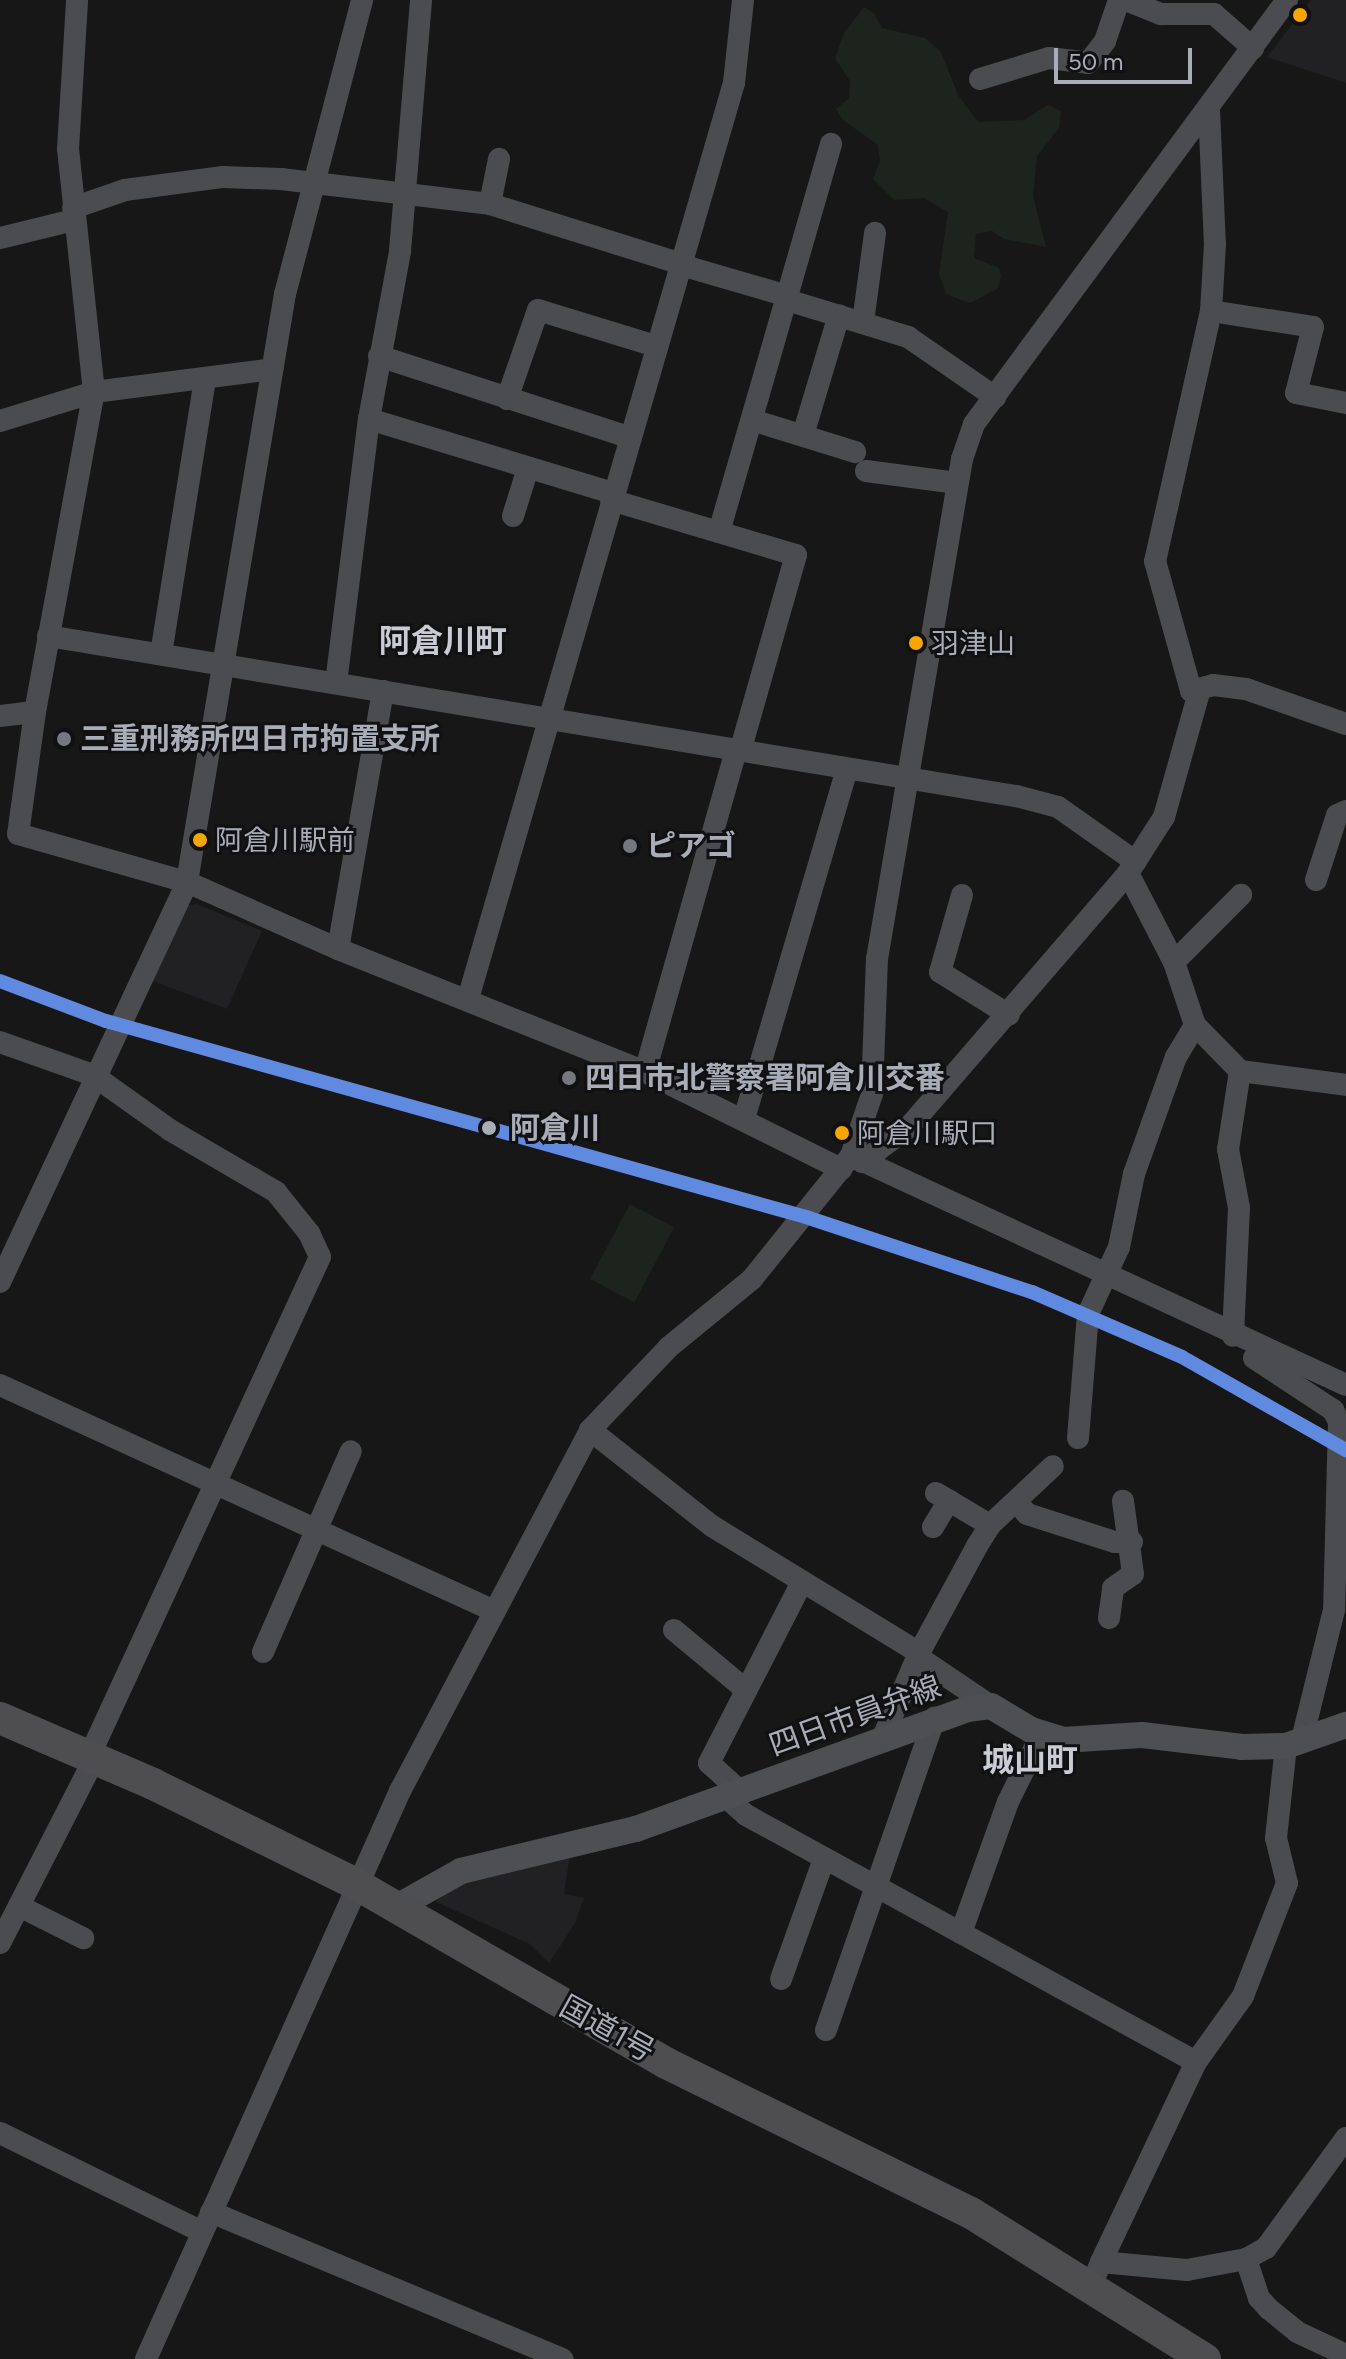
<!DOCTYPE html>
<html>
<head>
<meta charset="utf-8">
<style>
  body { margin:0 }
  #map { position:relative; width:1346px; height:2359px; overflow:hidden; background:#171717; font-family:Figtree,"Noto Sans JP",sans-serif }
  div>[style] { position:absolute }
  .built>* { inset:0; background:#212123 }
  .green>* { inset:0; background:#1d241e; transform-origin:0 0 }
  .minor>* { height:22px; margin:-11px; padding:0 11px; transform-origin:11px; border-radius:11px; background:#4b4c50 }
  .major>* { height:26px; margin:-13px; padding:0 13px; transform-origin:13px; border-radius:13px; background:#4d4f52 }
  .highway>* { height:32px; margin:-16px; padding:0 16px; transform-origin:16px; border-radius:16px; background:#4e4e51 }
  .rail-1>* { height:14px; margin:-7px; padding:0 7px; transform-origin:7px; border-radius:7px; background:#6089e0 }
  .dots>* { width:22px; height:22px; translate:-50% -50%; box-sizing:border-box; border:4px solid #111113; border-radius:50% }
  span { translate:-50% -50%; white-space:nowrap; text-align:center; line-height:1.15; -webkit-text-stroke:6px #111113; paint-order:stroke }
  .bus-label { font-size:28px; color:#a8adb8 }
  .left { translate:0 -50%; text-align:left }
  .poi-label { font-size:30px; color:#a8adb8; font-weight:700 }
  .stop-label { font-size:30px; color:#a8adb8; font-weight:700 }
  .street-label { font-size:30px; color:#a8adb8 }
  .neighbourhood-label { font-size:32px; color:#c9ccd4; font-weight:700 }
  .scale { position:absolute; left:1054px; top:48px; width:138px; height:36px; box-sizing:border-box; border:4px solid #a8adb8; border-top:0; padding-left:10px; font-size:24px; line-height:28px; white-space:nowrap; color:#a8adb8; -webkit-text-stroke:6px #111113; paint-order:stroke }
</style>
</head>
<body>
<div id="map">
  <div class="built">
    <div style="clip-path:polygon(1311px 0,1346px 0,1346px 83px,1267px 57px)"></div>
    <div style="clip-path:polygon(197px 904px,262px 931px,227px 1009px,147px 979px,183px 906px)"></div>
    <div style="clip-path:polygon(570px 1854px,564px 1894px,584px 1898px,575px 1923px,549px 1963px,530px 1944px,436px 1902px,445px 1891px,471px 1881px)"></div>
  </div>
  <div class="green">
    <div style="clip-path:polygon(864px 7px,874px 13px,882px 28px,925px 38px,941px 52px,958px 95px,978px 122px,1024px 120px,1048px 105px,1061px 111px,1059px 128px,1037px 156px,1033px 196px,1046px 247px,1004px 239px,992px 231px,976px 234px,974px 258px,999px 268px,1001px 277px,997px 289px,970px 303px,946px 294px,939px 274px,948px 212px,924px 198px,894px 200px,873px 179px,880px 161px,878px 145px,843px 120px,836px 109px,849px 98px,850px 81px,835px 58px,844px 33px)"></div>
    <div style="left:630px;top:1204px;width:50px;height:85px;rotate:28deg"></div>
  </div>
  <div class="minor">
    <div style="left:1126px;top:0;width:38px;rotate:22deg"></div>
    <div style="left:1161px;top:14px;width:53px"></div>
    <div style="left:1214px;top:14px;width:52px;rotate:41.1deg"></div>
    <div style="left:980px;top:79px;width:72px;rotate:-16.9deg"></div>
    <div style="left:1049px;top:58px;width:39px;rotate:7deg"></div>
    <div style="left:1088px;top:63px;width:28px;rotate:-52deg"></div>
    <div style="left:1105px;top:41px;width:43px;rotate:-71.1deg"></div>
    <div style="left:1209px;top:109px;width:135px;rotate:87.5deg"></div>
    <div style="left:1215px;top:244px;width:67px;rotate:93.4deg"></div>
    <div style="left:1211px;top:311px;width:256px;rotate:102.6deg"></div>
    <div style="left:1155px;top:561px;width:135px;rotate:74.5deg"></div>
    <div style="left:1191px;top:691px;width:23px;rotate:-15deg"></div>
    <div style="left:1213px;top:685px;width:33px;rotate:7deg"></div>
    <div style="left:1246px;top:689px;width:106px;rotate:19.3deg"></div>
    <div style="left:490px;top:204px;width:46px;rotate:-78.7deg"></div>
    <div style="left:73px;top:208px;width:55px;rotate:-19.1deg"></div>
    <div style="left:125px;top:190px;width:99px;rotate:-7.6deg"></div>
    <div style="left:223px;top:177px;width:58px;rotate:2deg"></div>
    <div style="left:281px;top:179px;width:210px;rotate:6.8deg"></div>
    <div style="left:490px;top:204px;width:200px;rotate:17.4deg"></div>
    <div style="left:0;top:238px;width:76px;rotate:-13.7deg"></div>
    <div style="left:681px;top:265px;width:111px;rotate:16.2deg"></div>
    <div style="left:787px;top:300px;width:127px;rotate:17deg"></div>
    <div style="left:908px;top:337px;width:106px;rotate:34.6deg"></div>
    <div style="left:1211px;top:311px;width:103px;rotate:8.9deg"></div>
    <div style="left:1313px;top:327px;width:68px;rotate:104.4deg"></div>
    <div style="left:1296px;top:393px;width:51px;rotate:11.3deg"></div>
    <div style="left:863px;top:322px;width:90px;rotate:-82.3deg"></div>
    <div style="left:379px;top:356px;width:263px;rotate:18deg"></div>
    <div style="left:507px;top:399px;width:94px;rotate:-70.8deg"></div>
    <div style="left:538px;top:310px;width:123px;rotate:17deg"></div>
    <div style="left:369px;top:419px;width:255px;rotate:16.9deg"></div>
    <div style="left:752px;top:420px;width:108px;rotate:17.3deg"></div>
    <div style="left:0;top:421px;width:98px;rotate:-17.1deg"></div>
    <div style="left:94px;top:392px;width:180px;rotate:-7.3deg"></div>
    <div style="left:803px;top:435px;width:125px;rotate:-73.3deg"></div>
    <div style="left:866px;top:471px;width:92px;rotate:7.5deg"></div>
    <div style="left:611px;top:500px;width:193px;rotate:16.6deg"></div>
    <div style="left:796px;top:555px;width:204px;rotate:105.9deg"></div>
    <div style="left:513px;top:516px;width:50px;rotate:-72.6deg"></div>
    <div style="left:719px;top:532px;width:404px;rotate:-73.9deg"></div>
    <div style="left:48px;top:636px;width:981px;rotate:9.39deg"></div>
    <div style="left:1016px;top:796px;width:43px;rotate:14.7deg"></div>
    <div style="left:1058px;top:807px;width:95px;rotate:35.2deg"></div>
    <div style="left:161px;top:654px;width:279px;rotate:-80.9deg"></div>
    <div style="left:336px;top:683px;width:266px;rotate:-82.9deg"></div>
    <div style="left:369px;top:419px;width:171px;rotate:-79.5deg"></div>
    <div style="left:400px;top:251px;width:252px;rotate:-85.2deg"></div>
    <div style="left:35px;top:712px;width:123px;rotate:97.9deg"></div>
    <div style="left:18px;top:834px;width:176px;rotate:15.9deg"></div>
    <div style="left:187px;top:882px;width:165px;rotate:23.9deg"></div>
    <div style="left:338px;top:949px;width:331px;rotate:21.8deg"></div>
    <div style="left:645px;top:1072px;width:219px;rotate:26.3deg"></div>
    <div style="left:0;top:716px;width:35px;rotate:-7deg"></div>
    <div style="left:35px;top:712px;width:325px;rotate:-79.6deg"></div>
    <div style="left:94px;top:392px;width:244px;rotate:-96.1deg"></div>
    <div style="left:68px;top:149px;width:149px;rotate:-86.5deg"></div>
    <div style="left:1128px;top:873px;width:100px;rotate:62.7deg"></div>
    <div style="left:1174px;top:962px;width:66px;rotate:71.6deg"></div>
    <div style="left:1195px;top:1025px;width:64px;rotate:45.6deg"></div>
    <div style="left:1240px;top:1071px;width:79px;rotate:98.7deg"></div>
    <div style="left:1228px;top:1149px;width:60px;rotate:79.4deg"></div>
    <div style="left:1239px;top:1208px;width:128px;rotate:92.7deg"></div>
    <div style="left:1316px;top:880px;width:68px;rotate:-72.1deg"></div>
    <div style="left:1337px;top:815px;width:10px;rotate:-24deg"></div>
    <div style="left:962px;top:895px;width:80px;rotate:105.9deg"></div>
    <div style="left:940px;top:972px;width:81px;rotate:31.9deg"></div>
    <div style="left:338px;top:949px;width:262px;rotate:-80.1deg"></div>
    <div style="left:1174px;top:962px;width:95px;rotate:-45deg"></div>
    <div style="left:468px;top:999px;width:954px;rotate:-73.81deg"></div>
    <div style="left:734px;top:83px;width:83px;rotate:-83.8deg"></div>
    <div style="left:0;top:1042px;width:99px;rotate:19.5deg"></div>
    <div style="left:93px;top:1075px;width:95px;rotate:35.5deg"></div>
    <div style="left:170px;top:1130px;width:123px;rotate:30.3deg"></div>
    <div style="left:276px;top:1192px;width:53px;rotate:51.2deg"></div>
    <div style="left:309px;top:1233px;width:26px;rotate:65deg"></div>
    <div style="left:320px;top:1257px;width:551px;rotate:114.8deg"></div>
    <div style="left:1240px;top:1071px;width:107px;rotate:7.5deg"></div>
    <div style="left:645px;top:1072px;width:334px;rotate:-74.2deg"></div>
    <div style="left:744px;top:1119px;width:365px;rotate:-73.6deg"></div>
    <div style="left:852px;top:1156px;width:544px;rotate:24.87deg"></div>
    <div style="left:862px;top:1162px;width:59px;rotate:-36.7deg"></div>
    <div style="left:909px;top:1127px;width:335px;rotate:-49.2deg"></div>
    <div style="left:1128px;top:873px;width:67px;rotate:-57.3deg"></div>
    <div style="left:1164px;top:817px;width:133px;rotate:-74.3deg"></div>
    <div style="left:0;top:1282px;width:442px;rotate:-64.9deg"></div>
    <div style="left:187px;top:882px;width:596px;rotate:-80.54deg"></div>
    <div style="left:285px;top:294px;width:304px;rotate:-75.3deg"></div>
    <div style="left:1254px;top:1358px;width:95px;rotate:33.4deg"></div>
    <div style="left:1333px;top:1410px;width:13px;rotate:63deg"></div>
    <div style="left:1339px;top:1422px;width:188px;rotate:91.5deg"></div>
    <div style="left:1334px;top:1610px;width:133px;rotate:103.9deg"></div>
    <div style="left:0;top:1385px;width:543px;rotate:24.58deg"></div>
    <div style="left:590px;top:1430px;width:155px;rotate:38.2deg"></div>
    <div style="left:712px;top:1526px;width:243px;rotate:31.5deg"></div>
    <div style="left:1078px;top:1438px;width:124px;rotate:-85.4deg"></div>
    <div style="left:1088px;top:1314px;width:74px;rotate:-65.2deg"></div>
    <div style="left:1119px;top:1247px;width:75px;rotate:-78.4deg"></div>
    <div style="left:1134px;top:1174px;width:124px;rotate:-70.3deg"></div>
    <div style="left:1176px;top:1057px;width:37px;rotate:-59deg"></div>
    <div style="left:936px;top:1493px;width:63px;rotate:30.7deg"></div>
    <div style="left:1018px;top:1503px;width:14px;rotate:51deg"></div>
    <div style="left:1027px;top:1514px;width:92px;rotate:17.7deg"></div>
    <div style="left:1115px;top:1542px;width:17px"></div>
    <div style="left:933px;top:1527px;width:31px;rotate:-59deg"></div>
    <div style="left:1109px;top:1618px;width:30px;rotate:-82deg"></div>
    <div style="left:1113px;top:1588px;width:24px;rotate:-35deg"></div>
    <div style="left:1133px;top:1574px;width:74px;rotate:-97.8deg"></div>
    <div style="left:674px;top:1630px;width:94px;rotate:39.8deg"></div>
    <div style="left:263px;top:1652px;width:219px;rotate:-66.4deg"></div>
    <div style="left:918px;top:1657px;width:88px;rotate:33.9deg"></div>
    <div style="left:883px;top:1737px;width:91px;rotate:-66.8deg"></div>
    <div style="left:919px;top:1653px;width:122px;rotate:-61.5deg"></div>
    <div style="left:977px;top:1546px;width:25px;rotate:-58deg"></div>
    <div style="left:990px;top:1525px;width:86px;rotate:-43.1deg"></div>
    <div style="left:741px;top:1792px;width:43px;rotate:-137.8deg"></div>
    <div style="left:709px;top:1763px;width:203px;rotate:-62.8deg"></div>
    <div style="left:726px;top:1797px;width:27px;rotate:42deg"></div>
    <div style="left:746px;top:1815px;width:513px;rotate:28.76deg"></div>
    <div style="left:19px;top:1906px;width:72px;rotate:26.6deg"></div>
    <div style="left:961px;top:1933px;width:139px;rotate:-70.3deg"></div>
    <div style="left:1008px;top:1802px;width:77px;rotate:-63.8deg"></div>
    <div style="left:0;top:1943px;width:207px;rotate:-62.9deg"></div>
    <div style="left:781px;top:1979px;width:127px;rotate:-70.3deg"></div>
    <div style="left:826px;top:2030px;width:331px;rotate:-70.8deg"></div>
    <div style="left:0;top:2133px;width:225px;rotate:26.1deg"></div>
    <div style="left:211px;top:2212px;width:381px;rotate:22.7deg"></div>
    <div style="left:1246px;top:2259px;width:41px;rotate:71.6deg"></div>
    <div style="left:1259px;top:2298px;width:15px;rotate:48deg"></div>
    <div style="left:1269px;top:2309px;width:36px;rotate:39deg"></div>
    <div style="left:1297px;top:2332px;width:54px;rotate:25.1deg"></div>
    <div style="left:1101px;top:2262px;width:221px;rotate:-64.6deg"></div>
    <div style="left:1196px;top:2062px;width:81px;rotate:-54.5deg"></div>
    <div style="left:1243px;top:1996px;width:121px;rotate:-68.7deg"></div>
    <div style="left:1287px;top:1883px;width:46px;rotate:-103.7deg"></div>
    <div style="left:1276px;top:1838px;width:93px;rotate:-83.8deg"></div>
    <div style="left:1096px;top:2274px;width:13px;rotate:-67deg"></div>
    <div style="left:1101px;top:2262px;width:86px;rotate:5.3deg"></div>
    <div style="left:1187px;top:2270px;width:60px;rotate:-10.6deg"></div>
    <div style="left:1246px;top:2259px;width:23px;rotate:-29deg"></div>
    <div style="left:1266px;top:2248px;width:136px;rotate:-54deg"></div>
    <div style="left:146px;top:2359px;width:622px;rotate:-65.91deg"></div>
    <div style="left:400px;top:1791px;width:408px;rotate:-62.2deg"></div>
    <div style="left:590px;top:1430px;width:115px;rotate:-46.4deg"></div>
    <div style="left:669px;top:1347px;width:107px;rotate:-39.3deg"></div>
    <div style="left:752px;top:1279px;width:158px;rotate:-51.2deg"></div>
    <div style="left:851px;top:1156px;width:65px;rotate:-71.3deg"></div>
    <div style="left:872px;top:1094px;width:135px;rotate:-87.9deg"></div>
    <div style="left:877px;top:959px;width:507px;rotate:-80.35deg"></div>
    <div style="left:962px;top:459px;width:37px;rotate:-71deg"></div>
    <div style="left:974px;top:424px;width:527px;rotate:-53.56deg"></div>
  </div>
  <div class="major">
    <div style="left:395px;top:1908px;width:76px;rotate:-29.3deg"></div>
    <div style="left:461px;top:1871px;width:180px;rotate:-13.5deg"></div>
    <div style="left:636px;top:1829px;width:352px;rotate:-19.9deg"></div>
    <div style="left:967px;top:1709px;width:24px;rotate:-7deg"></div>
    <div style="left:991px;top:1706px;width:47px;rotate:31deg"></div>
    <div style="left:1031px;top:1730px;width:34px;rotate:17deg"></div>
    <div style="left:1063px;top:1740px;width:79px;rotate:-3.6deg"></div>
    <div style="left:1142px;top:1735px;width:101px;rotate:6.8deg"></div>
    <div style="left:1242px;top:1747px;width:44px;rotate:-1.3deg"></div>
    <div style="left:1286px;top:1746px;width:64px;rotate:-19.3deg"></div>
  </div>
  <div class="highway">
    <div style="left:0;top:1718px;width:167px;rotate:23.3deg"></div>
    <div style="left:153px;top:1784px;width:226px;rotate:26.2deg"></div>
    <div style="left:356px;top:1884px;width:358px;rotate:30deg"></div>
    <div style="left:666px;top:2063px;width:340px;rotate:26.2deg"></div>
    <div style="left:971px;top:2213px;width:276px;rotate:32deg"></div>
  </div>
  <div class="rail-1">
    <div style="left:0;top:981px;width:113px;rotate:20.7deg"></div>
    <div style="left:106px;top:1021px;width:727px;rotate:15.64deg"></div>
    <div style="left:806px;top:1217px;width:238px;rotate:18.4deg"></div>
    <div style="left:1032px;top:1292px;width:163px;rotate:23.4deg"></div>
    <div style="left:1182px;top:1357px;width:189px;rotate:29.6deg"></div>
  </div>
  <div class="dots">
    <div style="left:1300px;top:15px;background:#f7a600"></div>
    <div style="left:916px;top:643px;background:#f7a600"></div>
    <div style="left:64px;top:739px;background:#757880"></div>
    <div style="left:200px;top:840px;background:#f7a600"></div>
    <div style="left:630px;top:846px;background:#757880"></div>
    <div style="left:569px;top:1078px;background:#757880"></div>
    <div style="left:489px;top:1128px;background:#a8adb8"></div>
    <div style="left:842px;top:1133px;background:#f7a600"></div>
  </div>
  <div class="bus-label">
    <span class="left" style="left:931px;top:643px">羽津山</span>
    <span class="left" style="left:215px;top:840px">阿倉川駅前</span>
    <span class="left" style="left:857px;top:1133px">阿倉川駅口</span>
  </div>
  <div class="poi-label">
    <span class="left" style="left:80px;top:739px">三重刑務所四日市拘置支所</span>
    <span class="left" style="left:646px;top:846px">ピアゴ</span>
    <span class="left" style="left:585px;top:1078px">四日市北警察署阿倉川交番</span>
  </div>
  <div class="stop-label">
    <span class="left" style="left:510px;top:1128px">阿倉川</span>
  </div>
  <div class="street-label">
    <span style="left:855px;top:1716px;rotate:-20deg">四日市員弁線</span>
    <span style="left:607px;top:2029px;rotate:29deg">国道1号</span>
  </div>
  <div class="neighbourhood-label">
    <span style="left:443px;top:641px">阿倉川町</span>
    <span style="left:1030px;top:1760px">城山町</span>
  </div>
  <div class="scale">50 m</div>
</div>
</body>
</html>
